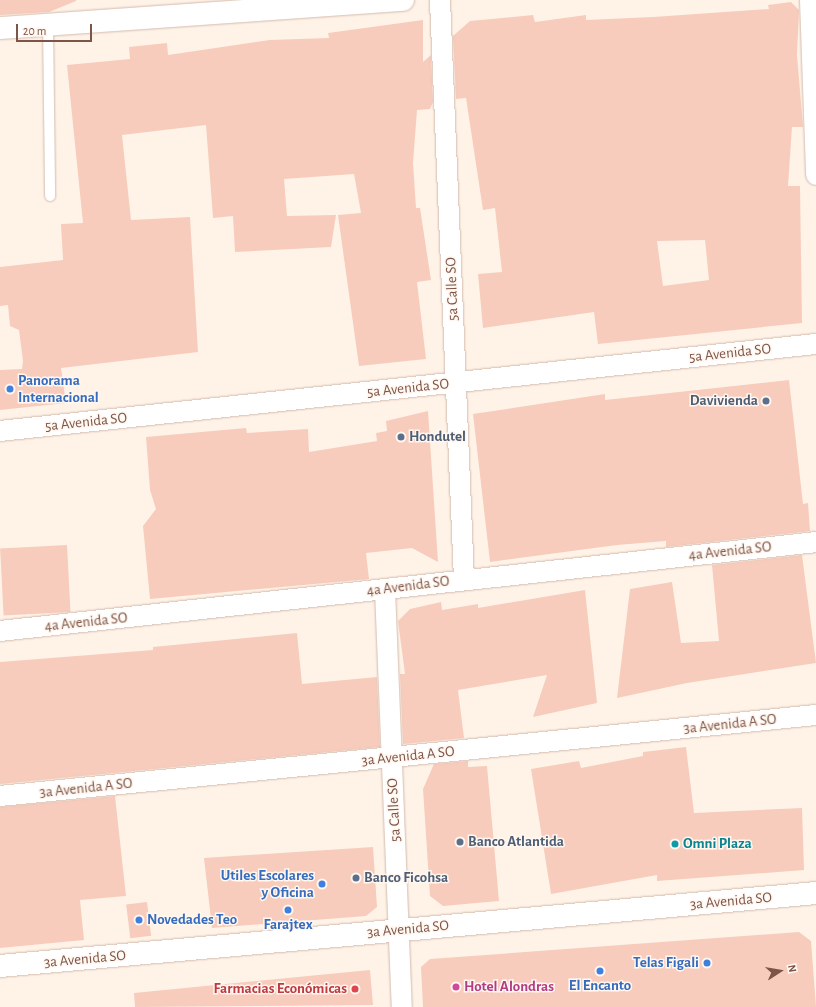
<!DOCTYPE html>
<html>
<head>
<meta charset="utf-8">
<style>
  body { margin:0 }
  #map { position:relative; width:816px; height:1007px; overflow:hidden; background:#fff3e8; font-family:"Alegreya Sans",sans-serif }
  div>[style] { position:absolute }
  .building>* { inset:0; background:#f7ccbc; transform-origin:0 0 }
  .roads { filter:drop-shadow(0 0 1px #d5bbae) drop-shadow(0 0 1px #d5bbae) }
  .service>* { height:10px; margin:-5px; padding:0 5px; transform-origin:5px; border-radius:5px; background:#fff }
  .minor>* { height:20px; margin:-10px; padding:0 10px; transform-origin:10px; border-radius:10px; background:#fff }
  .tertiary>* { height:22px; margin:-11px; padding:0 11px; transform-origin:11px; border-radius:11px; background:#fff }
  .dots>* { width:11px; height:11px; translate:-50% -50%; box-sizing:border-box; border:2px solid #fff7f0; border-radius:50% }
  span { translate:-50% -50%; white-space:nowrap; text-align:center; line-height:1.15; -webkit-text-stroke:3px #fff7f0; paint-order:stroke }
  .street-label { font-size:15px; color:#7d5448 }
  .shop-label { font-size:15px; color:#366cbe; font-weight:700 }
  .left { translate:0 -50%; text-align:left }
  .right { translate:-100% -50%; text-align:right }
  .service-label { font-size:15px; color:#4e5e75; font-weight:700 }
  .culture-label { font-size:15px; color:#0d838f; font-weight:700 }
  .hotel-label { font-size:15px; color:#b23c85; font-weight:700 }
  .health-label { font-size:15px; color:#be3a42; font-weight:700 }
  .north { position:absolute; left:760px; top:951px; width:40px; height:40px; -webkit-text-stroke:3px #fff7f0; paint-order:stroke; rotate:78deg; font-size:11px; font-weight:700; line-height:16px; text-align:center; color:#7d5448 }
  .north::after { content:''; display:block; margin:auto; width:14px; height:18px; background:#7d5448; clip-path:polygon(50% 0,100% 100%,50% 72%,0 100%) }
  .scale { position:absolute; left:16px; top:24px; width:76px; height:18px; box-sizing:border-box; border:2px solid #7d5448; border-top:0; padding-left:5px; font-size:12px; line-height:14px; white-space:nowrap; color:#7d5448; -webkit-text-stroke:3px #fff7f0; paint-order:stroke }
</style>
</head>
<body>
<div id="map">
  <div class="building">
    <div style="clip-path:polygon(0 0,76px 0,76px 1px,49px 12px,0 15px)"></div>
    <div style="clip-path:polygon(evenodd,791px 2px,799px 10px,797px 55px,803px 127px,792px 127px,788px 186px,800px 186px,802px 323px,598px 344px,594px 312px,483px 328px,478px 274px,502px 272px,495px 208px,483px 210px,466px 98px,456px 99px,453px 36px,470px 21px,533px 15px,535px 22px,586px 15px,586px 20px,653px 17px,769px 9px,768px 5px,791px 2px,705px 240px,709px 280px,663px 286px,657px 241px,705px 240px)"></div>
    <div style="clip-path:polygon(423px 20px,423px 62px,431px 55px,433px 102px,430px 109px,417px 110px,413px 163px,416px 208px,420px 208px,431px 280px,417px 282px,426px 359px,359px 366px,338px 215px,361px 213px,354px 174px,284px 179px,287px 216px,336px 215px,331px 247px,235px 252px,233px 216px,213px 218px,206px 125px,122px 135px,131px 220px,190px 217px,198px 352px,61px 368px,66px 403px,0 410px,0 370px,22px 369px,23px 361px,19px 330px,10px 326px,8px 305px,0 306px,0 267px,63px 260px,61px 224px,83px 223px,67px 65px,130px 59px,129px 47px,167px 43px,168px 55px,270px 40px,329px 38px,328px 33px)"></div>
    <div style="clip-path:polygon(789px 380px,803px 504px,808px 503px,810px 531px,666px 547px,666px 541px,617px 545px,490px 562px,473px 414px,605px 394px,605px 400px)"></div>
    <div style="clip-path:polygon(428px 411px,438px 562px,412px 548px,366px 553px,369px 579px,150px 599px,143px 526px,156px 509px,150px 490px,146px 437px,246px 428px,247px 433px,308px 429px,309px 452px,377px 441px,376px 433px,387px 431px,386px 421px)"></div>
    <div style="left:67px;top:545px;width:67px;height:67px;rotate:87deg"></div>
    <div style="clip-path:polygon(802px 555px,816px 663px,687px 683px,617px 698px,630px 589px,672px 582px,681px 643px,719px 641px,712px 565px)"></div>
    <div style="clip-path:polygon(585px 590px,597px 703px,533px 717px,547px 675px,458px 690px,464px 738px,403px 744px,400px 674px,405px 674px,398px 621px,410px 609px,441px 602px,442px 610px,478px 604px,478px 608px)"></div>
    <div style="clip-path:polygon(297px 633px,302px 684px,377px 677px,380px 747px,0 784px,0 662px,153px 650px,153px 647px)"></div>
    <div style="clip-path:polygon(686px 747px,694px 813px,802px 808px,804px 870px,657px 881px,657px 875px,551px 894px,531px 769px,579px 761px,581px 768px,643px 756px,643px 752px)"></div>
    <div style="clip-path:polygon(468px 761px,468px 767px,487px 766px,499px 901px,443px 906px,430px 896px,423px 789px,434px 764px)"></div>
    <div style="clip-path:polygon(115px 796px,126px 896px,80px 900px,84px 940px,0 948px,0 807px)"></div>
    <div style="clip-path:polygon(373px 847px,377px 907px,366px 916px,212px 928px,204px 858px)"></div>
    <div style="left:147px;top:902px;width:34px;height:21px;rotate:83deg"></div>
    <div style="clip-path:polygon(799px 932px,811px 941px,816px 1007px,423px 1007px,421px 967px,430px 959px)"></div>
    <div style="clip-path:polygon(370px 970px,373px 1005px,135px 1007px,134px 993px)"></div>
  </div>
  <div class="roads">
    <div class="service">
      <div style="left:48px;top:24px;width:172px;rotate:89.3deg"></div>
    </div>
    <div class="minor">
      <div style="left:440px;top:0;width:579px;rotate:87.63deg"></div>
      <div style="left:810px;top:0;width:175px;rotate:88deg"></div>
      <div style="left:0;top:431px;width:821px;rotate:-6.09deg"></div>
      <div style="left:385px;top:590px;width:417px;rotate:87.7deg"></div>
      <div style="left:0;top:631px;width:821px;rotate:-6.22deg"></div>
      <div style="left:0;top:796px;width:820px;rotate:-5.67deg"></div>
    </div>
    <div class="tertiary">
      <div style="left:0;top:28px;width:404px;rotate:-4deg"></div>
      <div style="left:0;top:966px;width:819px;rotate:-5.11deg"></div>
    </div>
  </div>
  <div class="dots">
    <div style="left:10px;top:389px;background:#3f7fe0"></div>
    <div style="left:766px;top:401px;background:#5c6f8a"></div>
    <div style="left:401px;top:437px;background:#5c6f8a"></div>
    <div style="left:460px;top:842px;background:#5c6f8a"></div>
    <div style="left:675px;top:844px;background:#0f9aa8"></div>
    <div style="left:356px;top:878px;background:#5c6f8a"></div>
    <div style="left:322px;top:884px;background:#3f7fe0"></div>
    <div style="left:288px;top:910px;background:#3f7fe0"></div>
    <div style="left:139px;top:920px;background:#3f7fe0"></div>
    <div style="left:707px;top:963px;background:#3f7fe0"></div>
    <div style="left:600px;top:971px;background:#3f7fe0"></div>
    <div style="left:456px;top:987px;background:#d1479c"></div>
    <div style="left:355px;top:989px;background:#e0444e"></div>
  </div>
  <div class="street-label">
    <span style="left:452px;top:289px;rotate:-92deg">5a Calle SO</span>
    <span style="left:730px;top:353px;rotate:-6deg">5a Avenida SO</span>
    <span style="left:408px;top:388px;rotate:-6deg">5a Avenida SO</span>
    <span style="left:86px;top:422px;rotate:-6deg">5a Avenida SO</span>
    <span style="left:730px;top:551px;rotate:-6deg">4a Avenida SO</span>
    <span style="left:408px;top:586px;rotate:-7deg">4a Avenida SO</span>
    <span style="left:86px;top:622px;rotate:-6deg">4a Avenida SO</span>
    <span style="left:730px;top:724px;rotate:-6deg">3a Avenida A SO</span>
    <span style="left:408px;top:756px;rotate:-6deg">3a Avenida A SO</span>
    <span style="left:86px;top:788px;rotate:-6deg">3a Avenida A SO</span>
    <span style="left:394px;top:810px;rotate:-93deg">5a Calle SO</span>
    <span style="left:731px;top:901px;rotate:-5deg">3a Avenida SO</span>
    <span style="left:408px;top:929px;rotate:-5deg">3a Avenida SO</span>
    <span style="left:85px;top:959px;rotate:-5deg">3a Avenida SO</span>
  </div>
  <div class="shop-label">
    <span class="left" style="left:18px;top:389px">Panorama<br>Internacional</span>
    <span class="right" style="left:314px;top:884px">Utiles Escolares<br>y Oficina</span>
    <span class="left" style="left:147px;top:920px">Novedades Teo</span>
    <span style="left:288px;top:925px">Farajtex</span>
    <span class="right" style="left:699px;top:963px">Telas Figali</span>
    <span style="left:600px;top:986px">El Encanto</span>
  </div>
  <div class="service-label">
    <span class="right" style="left:758px;top:401px">Davivienda</span>
    <span class="left" style="left:409px;top:437px">Hondutel</span>
    <span class="left" style="left:468px;top:842px">Banco Atlantida</span>
    <span class="left" style="left:364px;top:878px">Banco Ficohsa</span>
  </div>
  <div class="culture-label">
    <span class="left" style="left:683px;top:844px">Omni Plaza</span>
  </div>
  <div class="hotel-label">
    <span class="left" style="left:464px;top:987px">Hotel Alondras</span>
  </div>
  <div class="health-label">
    <span class="right" style="left:347px;top:989px">Farmacias Económicas</span>
  </div>
  <div class="north">N</div>
  <div class="scale">20 m</div>
</div>
</body>
</html>
